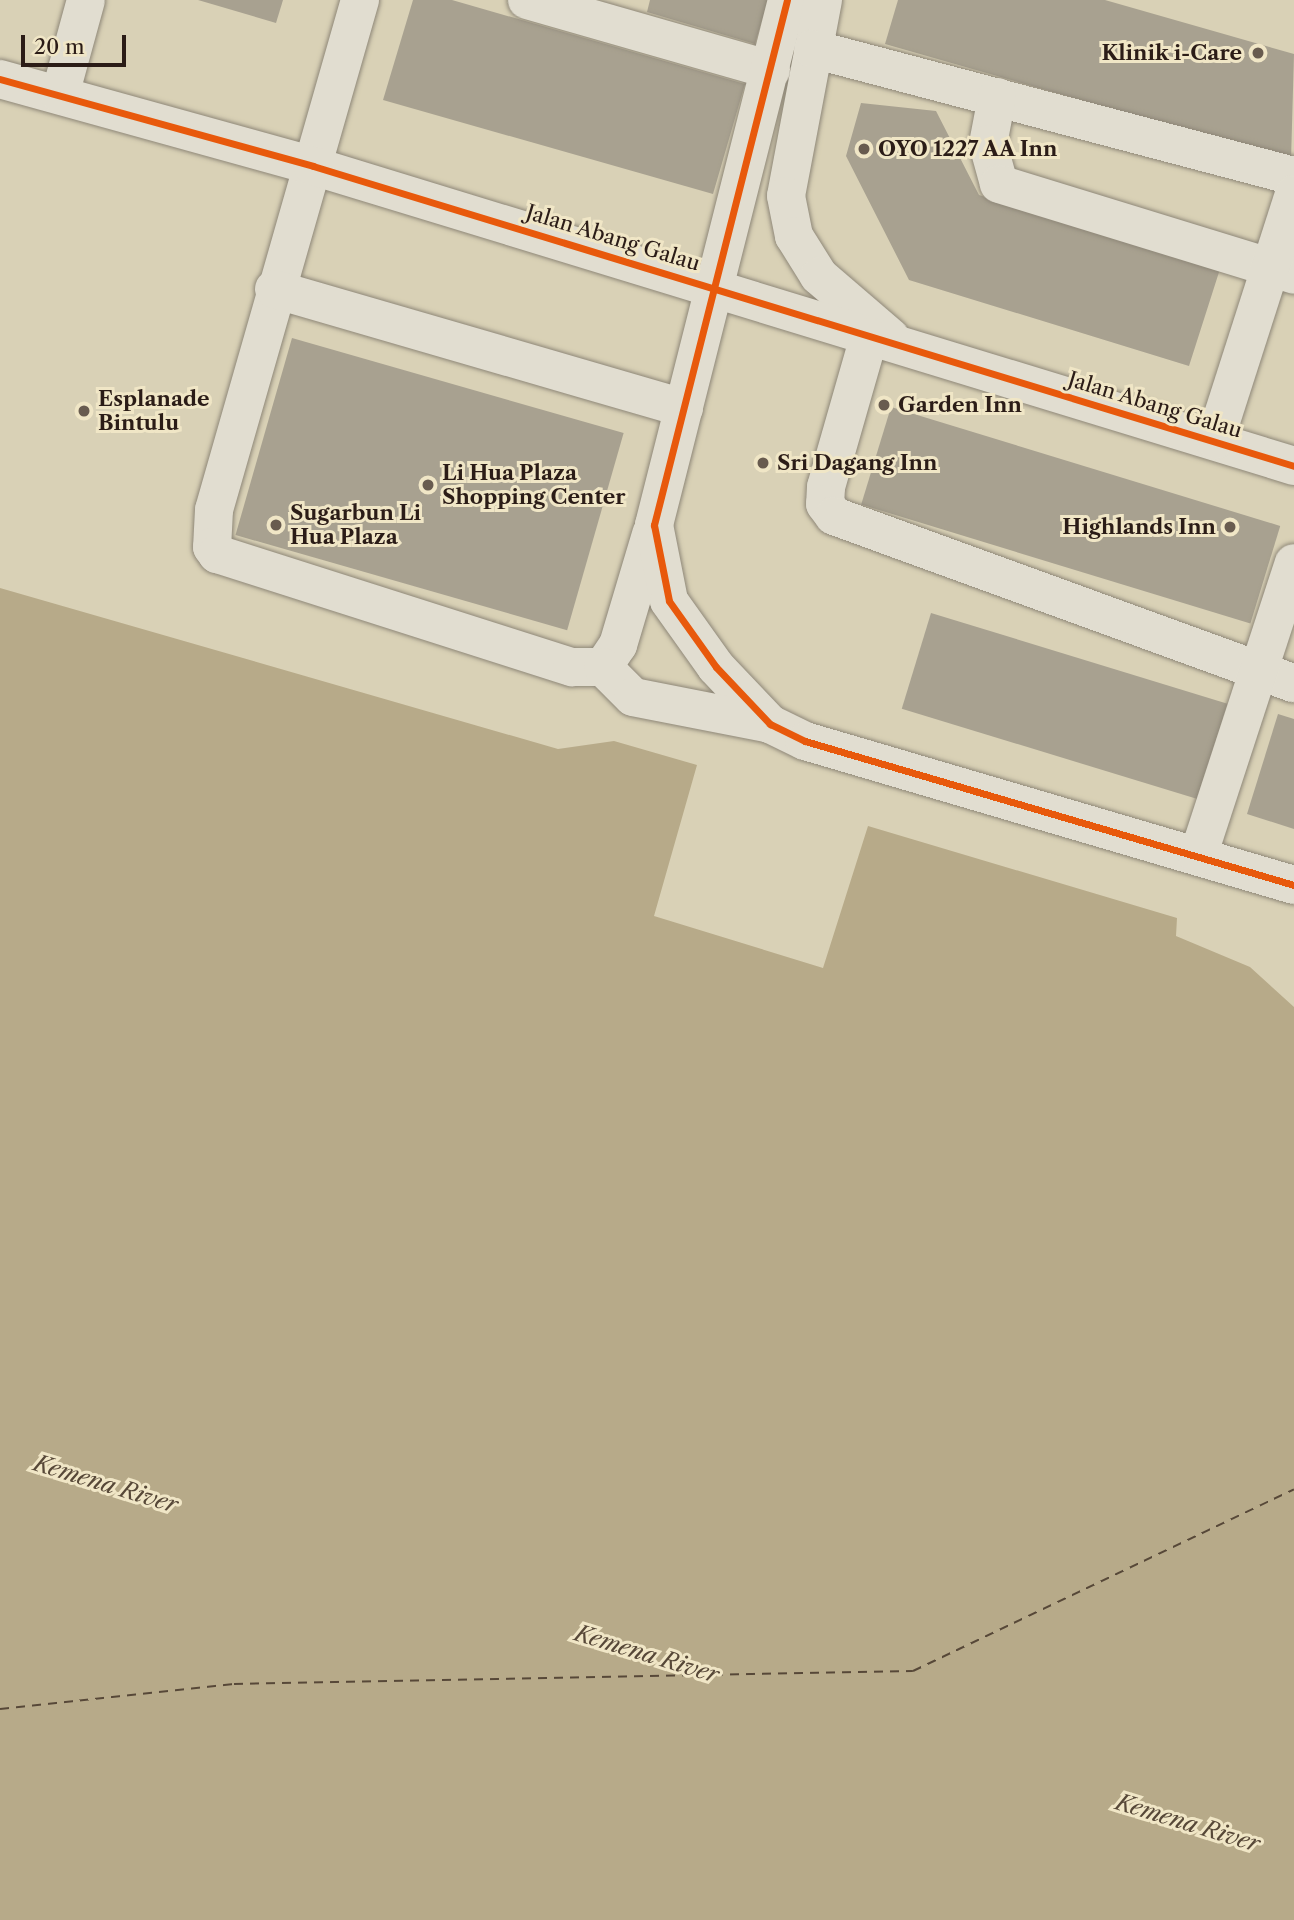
<!DOCTYPE html>
<html>
<head>
<meta charset="utf-8">
<style>
  body { margin:0 }
  #map { position:relative; width:1294px; height:1920px; overflow:hidden; background:#d9d1b6; font-family:"Libre Caslon Text",serif }
  div>[style] { position:absolute }
  .water>* { inset:0; background:#b7aa89 }
  .ferry>* { height:2px; margin-top:-1px; transform-origin:0; background:repeating-linear-gradient(90deg,#574838 0 9px,transparent 0 16px) }
  .building>* { inset:0; background:#a8a190; transform-origin:0 0 }
  .roads { filter:drop-shadow(0 0 2px #8e8778) drop-shadow(0 0 2px #8e8778) }
  .minor>* { height:38px; margin:-19px; padding:0 19px; transform-origin:19px; border-radius:19px; background:#e1ddd0 }
  .cycleway>* { height:7px; margin:-3.5px; padding:0 3.5px; transform-origin:3.5px; border-radius:3.5px; background:#e8590c }
  .dots>* { width:19px; height:19px; translate:-50% -50%; box-sizing:border-box; border:4px solid #f0e6c6; border-radius:50% }
  span { translate:-50% -50%; white-space:nowrap; text-align:center; line-height:1.15; -webkit-text-stroke:6px #f0e6c6; paint-order:stroke }
  .poi-label { font-size:21px; color:#2b1c17; font-weight:700 }
  .right { translate:-100% -50%; text-align:right }
  .left { translate:0 -50%; text-align:left }
  .street-label { font-size:21px; color:#2b1c17 }
  .water-label { font-size:23px; color:#574838; font-style:italic }
  .scale { position:absolute; left:21px; top:35px; width:105px; height:32px; box-sizing:border-box; border:4px solid #2b1c17; border-top:0; padding-left:9px; font-size:21px; line-height:24px; white-space:nowrap; color:#2b1c17; -webkit-text-stroke:5px #f0e6c6; paint-order:stroke }
</style>
</head>
<body>
<div id="map">
  <div class="water">
    <div style="clip-path:polygon(0 588px,558px 749px,614px 741px,697px 765px,654px 916px,823px 968px,868px 826px,1177px 918px,1176px 936px,1250px 967px,1294px 1007px,1294px 1920px,0 1920px)"></div>
  </div>
  <div class="ferry">
    <div style="left:0;top:1709px;width:235px;rotate:-6.1deg"></div>
    <div style="left:234px;top:1684px;width:679px;rotate:-1.1deg"></div>
    <div style="left:913px;top:1671px;width:422px;rotate:-25.5deg"></div>
  </div>
  <div class="building">
    <div style="clip-path:polygon(198px 0,283px 0,276px 23px)"></div>
    <div style="clip-path:polygon(413px 0,452px 0,745px 84px,713px 194px,383px 100px)"></div>
    <div style="clip-path:polygon(650px 0,768px 0,755px 44px,647px 12px)"></div>
    <div style="clip-path:polygon(898px 0,1105px 0,1294px 54px,1291px 160px,885px 44px)"></div>
    <div style="clip-path:polygon(861px 103px,936px 111px,979px 195px,1220px 269px,1189px 366px,909px 280px,846px 156px)"></div>
    <div style="left:292px;top:338px;width:345px;height:205px;rotate:16deg"></div>
    <div style="left:891px;top:407px;width:407px;height:102px;rotate:17deg"></div>
    <div style="left:931px;top:613px;width:310px;height:100px;rotate:17deg"></div>
    <div style="clip-path:polygon(1278px 714px,1294px 719px,1294px 829px,1247px 814px)"></div>
  </div>
  <div class="roads">
    <div class="minor">
      <div style="left:360px;top:0;width:530px;rotate:105.98deg"></div>
      <div style="left:214px;top:510px;width:37px;rotate:93deg"></div>
      <div style="left:212px;top:547px;width:9px;rotate:54deg"></div>
      <div style="left:217px;top:554px;width:373px;rotate:17.7deg"></div>
      <div style="left:572px;top:667px;width:31px"></div>
      <div style="left:603px;top:667px;width:27px;rotate:-56deg"></div>
      <div style="left:618px;top:645px;width:116px;rotate:-73.4deg"></div>
      <div style="left:527px;top:0;width:254px;rotate:16deg"></div>
      <div style="left:787px;top:0;width:542px;rotate:104.22deg"></div>
      <div style="left:654px;top:525px;width:77px;rotate:78.8deg"></div>
      <div style="left:669px;top:601px;width:81px;rotate:54.5deg"></div>
      <div style="left:716px;top:667px;width:79px;rotate:46.5deg"></div>
      <div style="left:770px;top:724px;width:39px;rotate:26deg"></div>
      <div style="left:805px;top:741px;width:510px;rotate:16.41deg"></div>
      <div style="left:823px;top:0;width:199px;rotate:100.7deg"></div>
      <div style="left:786px;top:196px;width:41px;rotate:78.7deg"></div>
      <div style="left:794px;top:236px;width:47px;rotate:58deg"></div>
      <div style="left:819px;top:276px;width:94px;rotate:40.7deg"></div>
      <div style="left:813px;top:49px;width:497px;rotate:14.8deg"></div>
      <div style="left:0;top:79px;width:325px;rotate:15.5deg"></div>
      <div style="left:313px;top:166px;width:1026px;rotate:17deg"></div>
      <div style="left:60px;top:95px;width:98px;rotate:-74.7deg"></div>
      <div style="left:997px;top:97px;width:48px;rotate:100.8deg"></div>
      <div style="left:988px;top:144px;width:41px;rotate:74.6deg"></div>
      <div style="left:999px;top:184px;width:309px;rotate:17.1deg"></div>
      <div style="left:274px;top:289px;width:427px;rotate:16.2deg"></div>
      <div style="left:869px;top:337px;width:156px;rotate:106deg"></div>
      <div style="left:826px;top:487px;width:17px;rotate:93deg"></div>
      <div style="left:825px;top:504px;width:15px;rotate:53deg"></div>
      <div style="left:834px;top:516px;width:489px;rotate:20deg"></div>
      <div style="left:1215px;top:440px;width:258px;rotate:-72.2deg"></div>
      <div style="left:603px;top:667px;width:42px;rotate:45deg"></div>
      <div style="left:633px;top:697px;width:140px;rotate:11.1deg"></div>
      <div style="left:1198px;top:856px;width:308px;rotate:-71.9deg"></div>
    </div>
  </div>
  <div class="cycleway">
    <div style="left:787px;top:0;width:542px;rotate:104.22deg"></div>
    <div style="left:654px;top:525px;width:77px;rotate:78.8deg"></div>
    <div style="left:669px;top:601px;width:81px;rotate:54.5deg"></div>
    <div style="left:716px;top:667px;width:79px;rotate:46.5deg"></div>
    <div style="left:770px;top:724px;width:39px;rotate:26deg"></div>
    <div style="left:805px;top:741px;width:510px;rotate:16.41deg"></div>
    <div style="left:0;top:79px;width:325px;rotate:15.5deg"></div>
    <div style="left:313px;top:166px;width:1026px;rotate:17deg"></div>
  </div>
  <div class="dots">
    <div style="left:1258px;top:53px;background:#685b4f"></div>
    <div style="left:864px;top:149px;background:#685b4f"></div>
    <div style="left:884px;top:405px;background:#685b4f"></div>
    <div style="left:84px;top:411px;background:#685b4f"></div>
    <div style="left:763px;top:463px;background:#685b4f"></div>
    <div style="left:428px;top:485px;background:#685b4f"></div>
    <div style="left:276px;top:525px;background:#685b4f"></div>
    <div style="left:1230px;top:527px;background:#685b4f"></div>
  </div>
  <div class="poi-label">
    <span class="right" style="left:1242px;top:53px">Klinik i-Care</span>
    <span class="left" style="left:878px;top:149px">OYO 1227 AA Inn</span>
    <span class="left" style="left:98px;top:411px">Esplanade<br>Bintulu</span>
    <span class="left" style="left:898px;top:405px">Garden Inn</span>
    <span class="left" style="left:777px;top:463px">Sri Dagang Inn</span>
    <span class="left" style="left:442px;top:485px">Li Hua Plaza<br>Shopping Center</span>
    <span class="left" style="left:290px;top:525px">Sugarbun Li<br>Hua Plaza</span>
    <span class="right" style="left:1216px;top:527px">Highlands Inn</span>
  </div>
  <div class="street-label">
    <span style="left:613px;top:238px;rotate:17deg">Jalan Abang Galau</span>
    <span style="left:1155px;top:405px;rotate:17deg">Jalan Abang Galau</span>
  </div>
  <div class="water-label">
    <span style="left:106px;top:1484px;rotate:17deg">Kemena River</span>
    <span style="left:647px;top:1654px;rotate:17deg">Kemena River</span>
    <span style="left:1188px;top:1823px;rotate:17deg">Kemena River</span>
  </div>
  <div class="scale">20 m</div>
</div>
</body>
</html>
